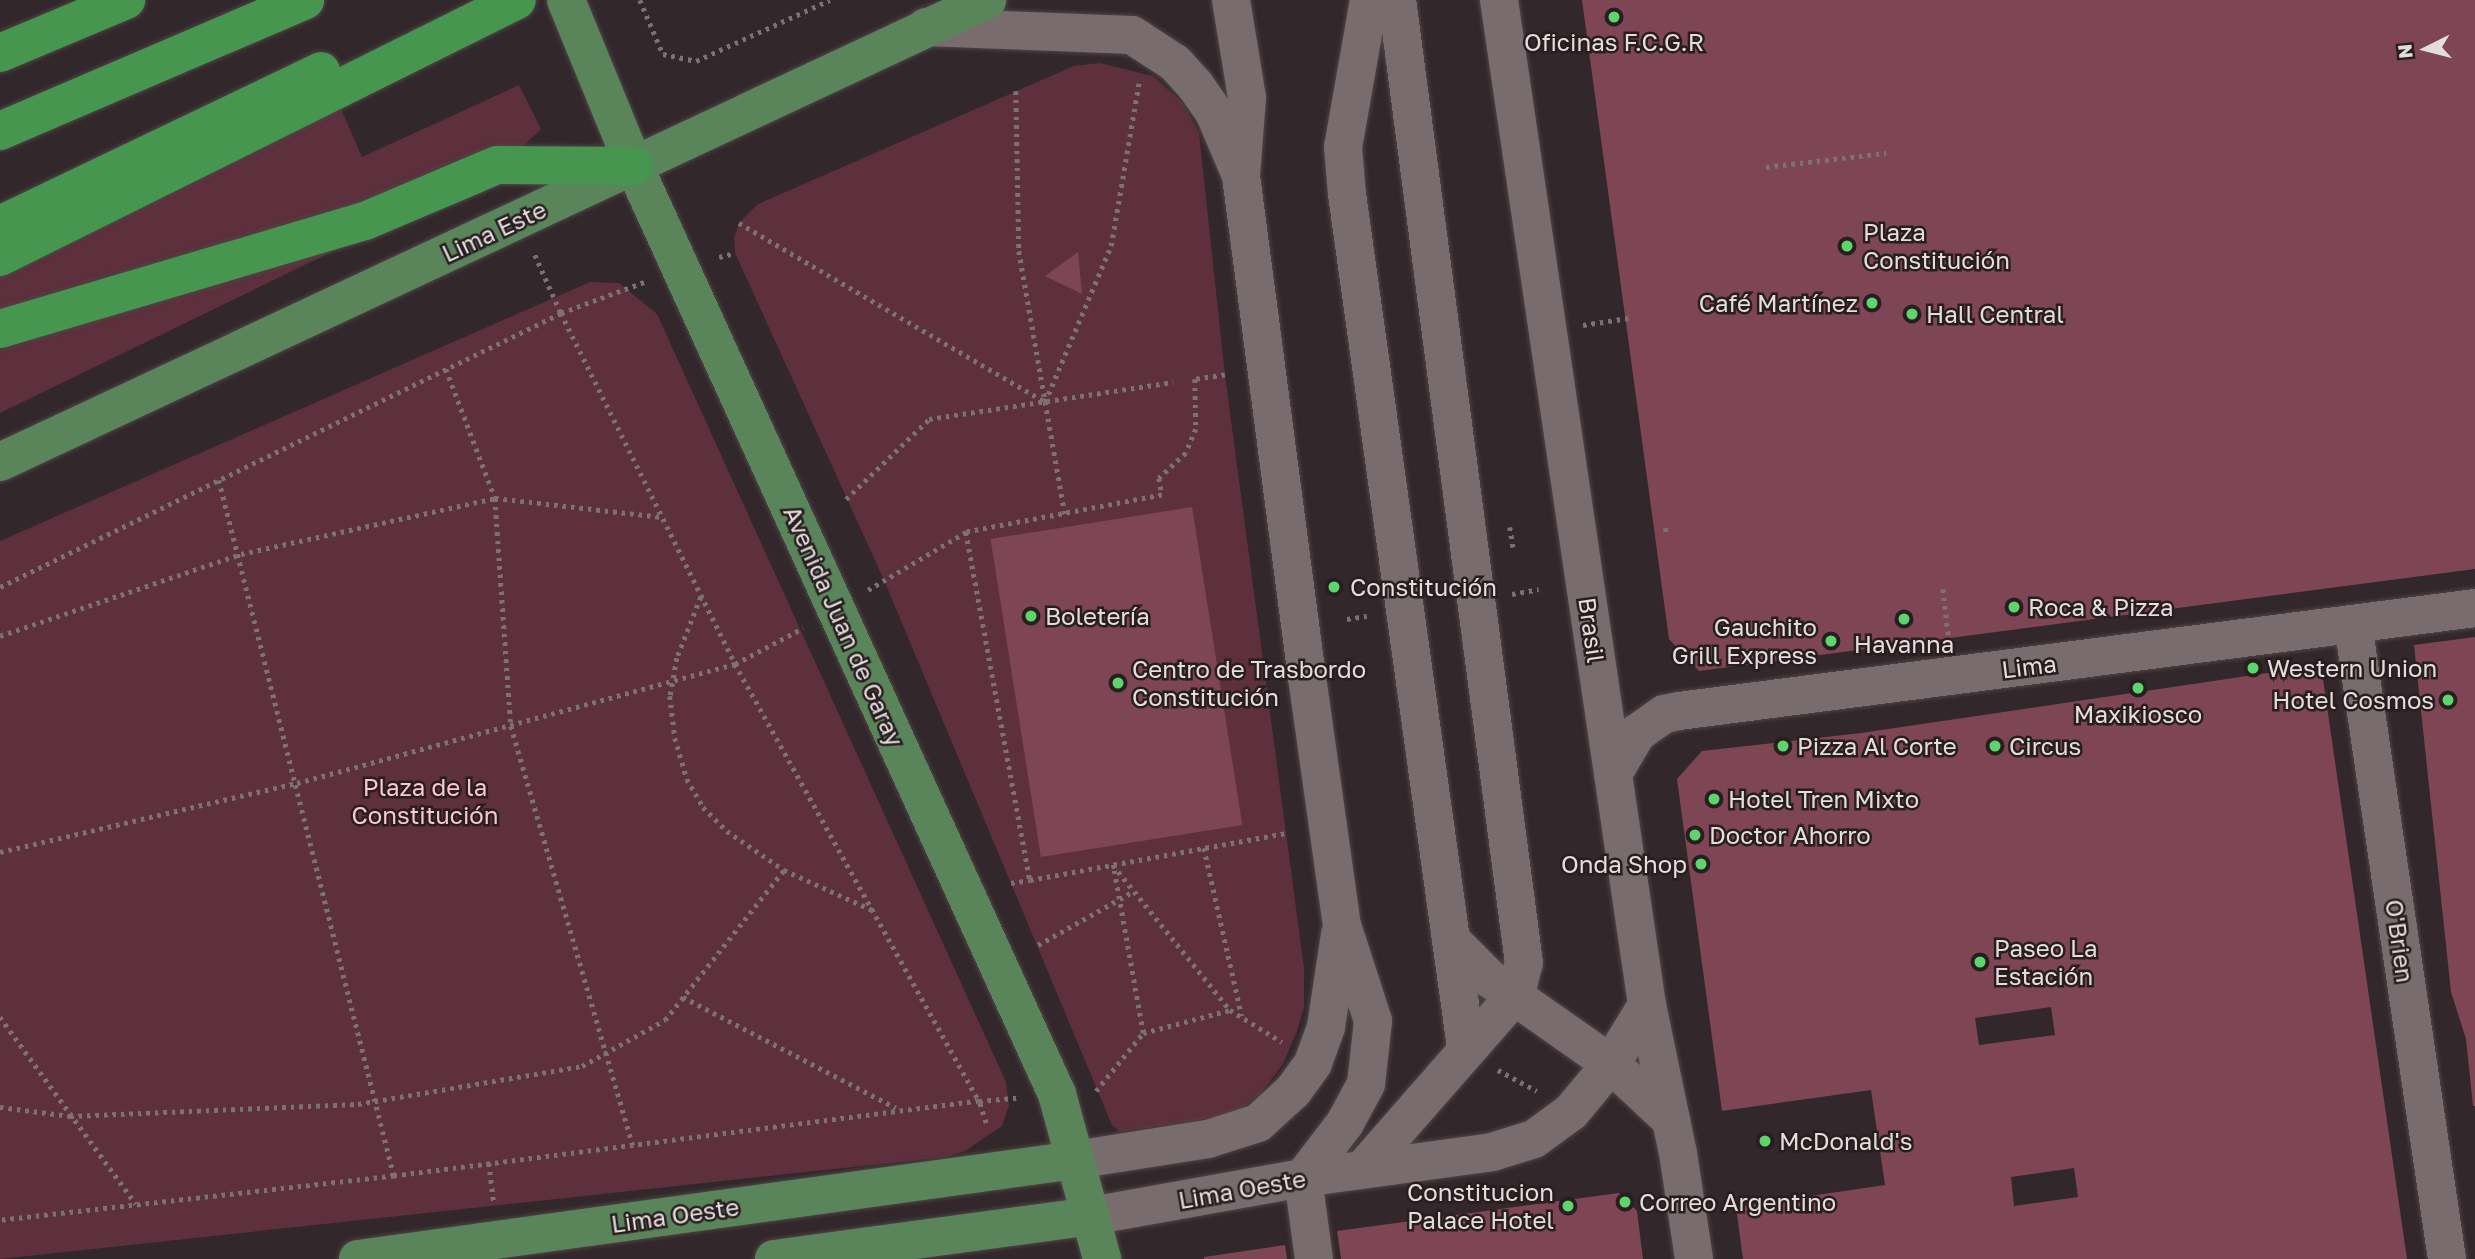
<!DOCTYPE html>
<html>
<head>
<meta charset="utf-8">
<style>
  body { margin:0 }
  #map { position:relative; width:2475px; height:1259px; overflow:hidden; background:#32272a; font-family:"Golos Text",sans-serif }
  div>[style] { position:absolute }
  .green>* { inset:0; background:#5e2f3c }
  .building>* { inset:0; background:#7e4655; transform-origin:0 0 }
  .path>* { height:4.5px; margin-top:-2.25px; transform-origin:0; background:repeating-linear-gradient(90deg,#7b7274 0 3.5px,transparent 0 8.5px) }
  .roads { filter:drop-shadow(0 0 2px #4e4547) drop-shadow(0 0 2px #4e4547) }
  .minor>* { height:38px; margin:-19px; padding:0 19px; transform-origin:19px; border-radius:19px; background:#786c6e }
  .major>* { height:38px; margin:-19px; padding:0 19px; transform-origin:19px; border-radius:19px; background:#5a855b }
  .highway>* { height:38px; margin:-19px; padding:0 19px; transform-origin:19px; border-radius:19px; background:#46964f }
  .dots>* { width:19px; height:19px; translate:-50% -50%; box-sizing:border-box; border:4px solid #281e20; border-radius:50% }
  span { translate:-50% -50%; white-space:nowrap; text-align:center; line-height:1.15; -webkit-text-stroke:5px #281e20; paint-order:stroke }
  .poi-label { font-size:24px; color:#e4ddde }
  .left { translate:0 -50%; text-align:left }
  .right { translate:-100% -50%; text-align:right }
  .street-label { font-size:24px; color:#e4ddde }
  .park-label { font-size:24px; color:#fdc5d2 }
  .north { position:absolute; left:2391px; top:14px; width:70px; height:70px; -webkit-text-stroke:5px #281e20; paint-order:stroke; rotate:264deg; font-size:19px; font-weight:700; line-height:28px; text-align:center; color:#e4ddde }
  .north::after { content:''; display:block; margin:auto; width:24px; height:32px; background:#e4ddde; clip-path:polygon(50% 0,100% 100%,50% 72%,0 100%) }
</style>
</head>
<body>
<div id="map">
  <div class="green">
    <div style="clip-path:polygon(1100px 63px,1153px 76px,1183px 103px,1199px 133px,1225px 375px,1304px 968px,1304px 1008px,1297px 1031px,1283px 1064px,1260px 1094px,1234px 1115px,1120px 1132px,1112px 1125px,884px 580px,735px 253px,734px 238px,739px 223px,758px 204px,1074px 66px)"></div>
    <div style="clip-path:polygon(519px 85px,541px 129px,519px 150px,299px 232px,0 314px,0 266px,341px 109px,362px 157px)"></div>
    <div style="clip-path:polygon(352px 242px,0 413px,0 342px)"></div>
    <div style="clip-path:polygon(590px 282px,619px 283px,657px 314px,1006px 1082px,1009px 1105px,1002px 1126px,965px 1151px,946px 1157px,0 1259px,0 541px)"></div>
  </div>
  <div class="building">
    <div style="clip-path:polygon(1582px 0,2475px 0,2475px 569px,1699px 671px,1669px 639px)"></div>
    <div style="clip-path:polygon(1078px 252px,1082px 294px,1045px 276px)"></div>
    <div style="left:1192px;top:507px;width:322px;height:204px;rotate:81deg"></div>
    <div style="clip-path:polygon(2475px 637px,2475px 1106px,2473px 1106px,2466px 1039px,2451px 992px,2414px 645px)"></div>
    <div style="clip-path:polygon(evenodd,2321px 665px,2407px 1259px,1743px 1259px,1736px 1207px,1885px 1185px,1871px 1090px,1722px 1111px,1677px 779px,1702px 751px,1861px 733px,2321px 665px,2051px 1007px,2055px 1035px,1979px 1045px,1975px 1018px,2051px 1007px,2321px 665px,2074px 1168px,2078px 1197px,2014px 1206px,2011px 1177px,2074px 1168px)"></div>
    <div style="clip-path:polygon(1619px 1193px,1637px 1211px,1643px 1259px,1341px 1259px,1337px 1231px)"></div>
    <div style="clip-path:polygon(1285px 1245px,1287px 1259px,1204px 1259px,1204px 1257px)"></div>
  </div>
  <div class="path">
    <div style="left:640px;top:0;width:59px;rotate:66.9deg"></div>
    <div style="left:663px;top:54px;width:34px;rotate:12deg"></div>
    <div style="left:696px;top:61px;width:147px;rotate:-24.5deg"></div>
    <div style="left:1016px;top:91px;width:160px;rotate:88.9deg"></div>
    <div style="left:1019px;top:251px;width:267px;rotate:80.1deg"></div>
    <div style="left:1766px;top:167px;width:121px;rotate:-6.7deg"></div>
    <div style="left:739px;top:223px;width:355px;rotate:30.3deg"></div>
    <div style="left:1045px;top:402px;width:169px;rotate:-67.1deg"></div>
    <div style="left:1111px;top:246px;width:165px;rotate:-80.3deg"></div>
    <div style="left:535px;top:255px;width:64px;rotate:65.9deg"></div>
    <div style="left:561px;top:313px;width:89px;rotate:-20.5deg"></div>
    <div style="left:719px;top:257px;width:16px;rotate:-14deg"></div>
    <div style="left:1583px;top:325px;width:46px;rotate:-8.8deg"></div>
    <div style="left:446px;top:369px;width:138px;rotate:69.2deg"></div>
    <div style="left:495px;top:498px;width:229px;rotate:86deg"></div>
    <div style="left:511px;top:726px;width:437px;rotate:73.8deg"></div>
    <div style="left:1225px;top:375px;width:30px;rotate:172deg"></div>
    <div style="left:1195px;top:379px;width:50px;rotate:88.9deg"></div>
    <div style="left:1196px;top:429px;width:26px;rotate:113deg"></div>
    <div style="left:1186px;top:453px;width:37px;rotate:137deg"></div>
    <div style="left:1159px;top:478px;width:17px;rotate:80deg"></div>
    <div style="left:1162px;top:495px;width:199px;rotate:169.3deg"></div>
    <div style="left:966px;top:532px;width:354px;rotate:79.6deg"></div>
    <div style="left:1030px;top:880px;width:261px;rotate:-10.4deg"></div>
    <div style="left:219px;top:480px;width:718px;rotate:75.89deg"></div>
    <div style="left:846px;top:499px;width:115px;rotate:-43.9deg"></div>
    <div style="left:929px;top:419px;width:247px;rotate:-8.6deg"></div>
    <div style="left:1510px;top:527px;width:24px;rotate:81deg"></div>
    <div style="left:1666px;top:528px;width:4px;rotate:90deg"></div>
    <div style="left:0;top:587px;width:624px;rotate:-26.03deg"></div>
    <div style="left:561px;top:313px;width:392px;rotate:63.6deg"></div>
    <div style="left:735px;top:664px;width:501px;rotate:60.82deg"></div>
    <div style="left:979px;top:1101px;width:590px;rotate:172.69deg"></div>
    <div style="left:394px;top:1176px;width:396px;rotate:173.6deg"></div>
    <div style="left:1943px;top:589px;width:51px;rotate:83.3deg"></div>
    <div style="left:868px;top:590px;width:114px;rotate:-30.6deg"></div>
    <div style="left:1512px;top:594px;width:27px;rotate:-10deg"></div>
    <div style="left:701px;top:597px;width:66px;rotate:111.5deg"></div>
    <div style="left:677px;top:658px;width:39px;rotate:100deg"></div>
    <div style="left:670px;top:696px;width:42px;rotate:83.2deg"></div>
    <div style="left:675px;top:738px;width:43px;rotate:73.7deg"></div>
    <div style="left:687px;top:779px;width:32px;rotate:60deg"></div>
    <div style="left:703px;top:807px;width:34px;rotate:45deg"></div>
    <div style="left:727px;top:831px;width:69px;rotate:34.4deg"></div>
    <div style="left:784px;top:870px;width:97px;rotate:24.4deg"></div>
    <div style="left:1347px;top:619px;width:20px;rotate:-9deg"></div>
    <div style="left:0;top:636px;width:255px;rotate:-18.8deg"></div>
    <div style="left:241px;top:554px;width:260px;rotate:-12.4deg"></div>
    <div style="left:495px;top:498px;width:168px;rotate:6.5deg"></div>
    <div style="left:1204px;top:848px;width:172px;rotate:77.3deg"></div>
    <div style="left:0;top:852px;width:305px;rotate:-13.1deg"></div>
    <div style="left:297px;top:783px;width:454px;rotate:-15.2deg"></div>
    <div style="left:735px;top:664px;width:77px;rotate:-27.9deg"></div>
    <div style="left:1113px;top:865px;width:186px;rotate:51.1deg"></div>
    <div style="left:1230px;top:1010px;width:61px;rotate:31.6deg"></div>
    <div style="left:1011px;top:883px;width:19px;rotate:-9deg"></div>
    <div style="left:1038px;top:945px;width:110px;rotate:-29.4deg"></div>
    <div style="left:683px;top:997px;width:240px;rotate:27.5deg"></div>
    <div style="left:0;top:1017px;width:231px;rotate:54deg"></div>
    <div style="left:1143px;top:1033px;width:90px;rotate:-14.8deg"></div>
    <div style="left:1498px;top:1070px;width:44px;rotate:28.3deg"></div>
    <div style="left:1096px;top:1091px;width:75px;rotate:-51deg"></div>
    <div style="left:1143px;top:1033px;width:171px;rotate:-100.1deg"></div>
    <div style="left:0;top:1107px;width:71px;rotate:7.3deg"></div>
    <div style="left:70px;top:1116px;width:288px;rotate:-2.4deg"></div>
    <div style="left:358px;top:1104px;width:227px;rotate:-9.6deg"></div>
    <div style="left:582px;top:1066px;width:95px;rotate:-29deg"></div>
    <div style="left:665px;top:1020px;width:191px;rotate:-51.6deg"></div>
    <div style="left:986px;top:1123px;width:23px;rotate:-108deg"></div>
    <div style="left:979px;top:1101px;width:38px;rotate:-5deg"></div>
    <div style="left:489px;top:1163px;width:41px;rotate:83deg"></div>
  </div>
  <div class="roads">
    <div class="minor">
      <div style="left:1231px;top:0;width:99px;rotate:80.7deg"></div>
      <div style="left:1247px;top:98px;width:78px;rotate:94.4deg"></div>
      <div style="left:1241px;top:176px;width:505px;rotate:82.5deg"></div>
      <div style="left:1307px;top:677px;width:250px;rotate:82deg"></div>
      <div style="left:1342px;top:925px;width:101px;rotate:72.1deg"></div>
      <div style="left:1373px;top:1021px;width:63px;rotate:96.3deg"></div>
      <div style="left:1366px;top:1084px;width:44px;rotate:118.3deg"></div>
      <div style="left:1345px;top:1123px;width:69px;rotate:127.4deg"></div>
      <div style="left:1369px;top:0;width:149px;rotate:100deg"></div>
      <div style="left:1343px;top:147px;width:47px;rotate:85.1deg"></div>
      <div style="left:1347px;top:194px;width:861px;rotate:82.06deg"></div>
      <div style="left:1499px;top:0;width:1016px;rotate:81.62deg"></div>
      <div style="left:1647px;top:1005px;width:151px;rotate:78.2deg"></div>
      <div style="left:1678px;top:1153px;width:107px;rotate:81.4deg"></div>
      <div style="left:926px;top:27px;width:206px;rotate:2.2deg"></div>
      <div style="left:1132px;top:35px;width:51px;rotate:33.1deg"></div>
      <div style="left:1175px;top:63px;width:30px;rotate:48deg"></div>
      <div style="left:1195px;top:85px;width:33px;rotate:55deg"></div>
      <div style="left:1214px;top:112px;width:64px;rotate:67deg"></div>
      <div style="left:2353px;top:624px;width:642px;rotate:81.58deg"></div>
      <div style="left:1613px;top:774px;width:48px;rotate:-59.7deg"></div>
      <div style="left:1637px;top:733px;width:33px;rotate:-35deg"></div>
      <div style="left:1664px;top:714px;width:15px;rotate:-11deg"></div>
      <div style="left:1679px;top:711px;width:803px;rotate:-7.37deg"></div>
      <div style="left:1451px;top:940px;width:55px;rotate:45deg"></div>
      <div style="left:1490px;top:979px;width:148px;rotate:35.1deg"></div>
      <div style="left:1611px;top:1064px;width:82px;rotate:43deg"></div>
      <div style="left:1075px;top:1160px;width:135px;rotate:-9deg"></div>
      <div style="left:1208px;top:1139px;width:52px;rotate:-17.7deg"></div>
      <div style="left:1258px;top:1123px;width:47px;rotate:-42.4deg"></div>
      <div style="left:1293px;top:1091px;width:34px;rotate:-54deg"></div>
      <div style="left:1313px;top:1063px;width:38px;rotate:-70deg"></div>
      <div style="left:1326px;top:1027px;width:94px;rotate:-81.4deg"></div>
      <div style="left:1363px;top:1169px;width:232px;rotate:-48.8deg"></div>
      <div style="left:1516px;top:994px;width:32px;rotate:-76deg"></div>
      <div style="left:1524px;top:963px;width:971px;rotate:-97.51deg"></div>
      <div style="left:1303px;top:1178px;width:82px;rotate:82.3deg"></div>
      <div style="left:1091px;top:1216px;width:215px;rotate:-10.2deg"></div>
      <div style="left:1303px;top:1178px;width:191px;rotate:-7.8deg"></div>
      <div style="left:1492px;top:1152px;width:44px;rotate:-17.2deg"></div>
      <div style="left:1534px;top:1139px;width:46px;rotate:-36.1deg"></div>
      <div style="left:1571px;top:1112px;width:62px;rotate:-50.2deg"></div>
      <div style="left:1611px;top:1064px;width:69px;rotate:-58.6deg"></div>
    </div>
    <div class="major">
      <div style="left:566px;top:0;width:179px;rotate:67.7deg"></div>
      <div style="left:634px;top:166px;width:1020px;rotate:65.5deg"></div>
      <div style="left:1057px;top:1094px;width:171px;rotate:74.7deg"></div>
      <div style="left:0;top:462px;width:1090px;rotate:-25.08deg"></div>
      <div style="left:358px;top:1259px;width:724px;rotate:-7.86deg"></div>
      <div style="left:774px;top:1259px;width:320px;rotate:-7.7deg"></div>
    </div>
    <div class="highway">
      <div style="left:0;top:53px;width:137px;rotate:-22.8deg"></div>
      <div style="left:0;top:131px;width:332px;rotate:-23.2deg"></div>
      <div style="left:0;top:225px;width:356px;rotate:-25.6deg"></div>
      <div style="left:0;top:257px;width:577px;rotate:-26.43deg"></div>
      <div style="left:0;top:329px;width:381px;rotate:-16.5deg"></div>
      <div style="left:365px;top:221px;width:143px;rotate:-23deg"></div>
      <div style="left:497px;top:165px;width:137px;rotate:0.4deg"></div>
    </div>
  </div>
  <div class="dots">
    <div style="left:1614px;top:17px;background:#5dd56d"></div>
    <div style="left:1847px;top:246px;background:#5dd56d"></div>
    <div style="left:1872px;top:303px;background:#5dd56d"></div>
    <div style="left:1912px;top:314px;background:#5dd56d"></div>
    <div style="left:1334px;top:587px;background:#5dd56d"></div>
    <div style="left:2014px;top:607px;background:#5dd56d"></div>
    <div style="left:1031px;top:616px;background:#5dd56d"></div>
    <div style="left:1904px;top:619px;background:#5dd56d"></div>
    <div style="left:1831px;top:641px;background:#5dd56d"></div>
    <div style="left:2253px;top:668px;background:#5dd56d"></div>
    <div style="left:1118px;top:683px;background:#5dd56d"></div>
    <div style="left:2138px;top:688px;background:#5dd56d"></div>
    <div style="left:2448px;top:700px;background:#5dd56d"></div>
    <div style="left:1783px;top:746px;background:#5dd56d"></div>
    <div style="left:1995px;top:746px;background:#5dd56d"></div>
    <div style="left:1714px;top:799px;background:#5dd56d"></div>
    <div style="left:1695px;top:835px;background:#5dd56d"></div>
    <div style="left:1701px;top:864px;background:#5dd56d"></div>
    <div style="left:1980px;top:962px;background:#5dd56d"></div>
    <div style="left:1765px;top:1141px;background:#5dd56d"></div>
    <div style="left:1625px;top:1202px;background:#5dd56d"></div>
    <div style="left:1568px;top:1206px;background:#5dd56d"></div>
  </div>
  <div class="poi-label">
    <span style="left:1614px;top:42px">Oficinas F.C.G.R</span>
    <span class="left" style="left:1863px;top:246px">Plaza<br>Constitución</span>
    <span class="right" style="left:1858px;top:303px">Café Martínez</span>
    <span class="left" style="left:1926px;top:314px">Hall Central</span>
    <span class="left" style="left:1350px;top:587px">Constitución</span>
    <span class="left" style="left:2028px;top:607px">Roca &amp; Pizza</span>
    <span class="left" style="left:1045px;top:616px">Boletería</span>
    <span class="right" style="left:1817px;top:641px">Gauchito<br>Grill Express</span>
    <span style="left:1904px;top:644px">Havanna</span>
    <span class="left" style="left:2267px;top:668px">Western Union</span>
    <span class="left" style="left:1132px;top:683px">Centro de Trasbordo<br>Constitución</span>
    <span class="right" style="left:2434px;top:700px">Hotel Cosmos</span>
    <span style="left:2138px;top:714px">Maxikiosco</span>
    <span class="left" style="left:1797px;top:746px">Pizza Al Corte</span>
    <span class="left" style="left:2009px;top:746px">Circus</span>
    <span class="left" style="left:1728px;top:799px">Hotel Tren Mixto</span>
    <span class="left" style="left:1709px;top:835px">Doctor Ahorro</span>
    <span class="right" style="left:1687px;top:864px">Onda Shop</span>
    <span class="left" style="left:1994px;top:962px">Paseo La<br>Estación</span>
    <span class="left" style="left:1779px;top:1141px">McDonald's</span>
    <span class="right" style="left:1554px;top:1206px">Constitucion<br>Palace Hotel</span>
    <span class="left" style="left:1639px;top:1202px">Correo Argentino</span>
  </div>
  <div class="street-label">
    <span style="left:494px;top:231px;rotate:-25deg">Lima Este</span>
    <span style="left:844px;top:626px;rotate:66deg">Avenida Juan de Garay</span>
    <span style="left:1592px;top:630px;rotate:82deg">Brasil</span>
    <span style="left:2029px;top:666px;rotate:-7deg">Lima</span>
    <span style="left:2400px;top:941px;rotate:82deg">O'Brien</span>
    <span style="left:1242px;top:1189px;rotate:-10deg">Lima Oeste</span>
    <span style="left:675px;top:1215px;rotate:-8deg">Lima Oeste</span>
  </div>
  <div class="park-label">
    <span style="left:425px;top:801px">Plaza de la<br>Constitución</span>
  </div>
  <div class="north">N</div>
</div>
</body>
</html>
